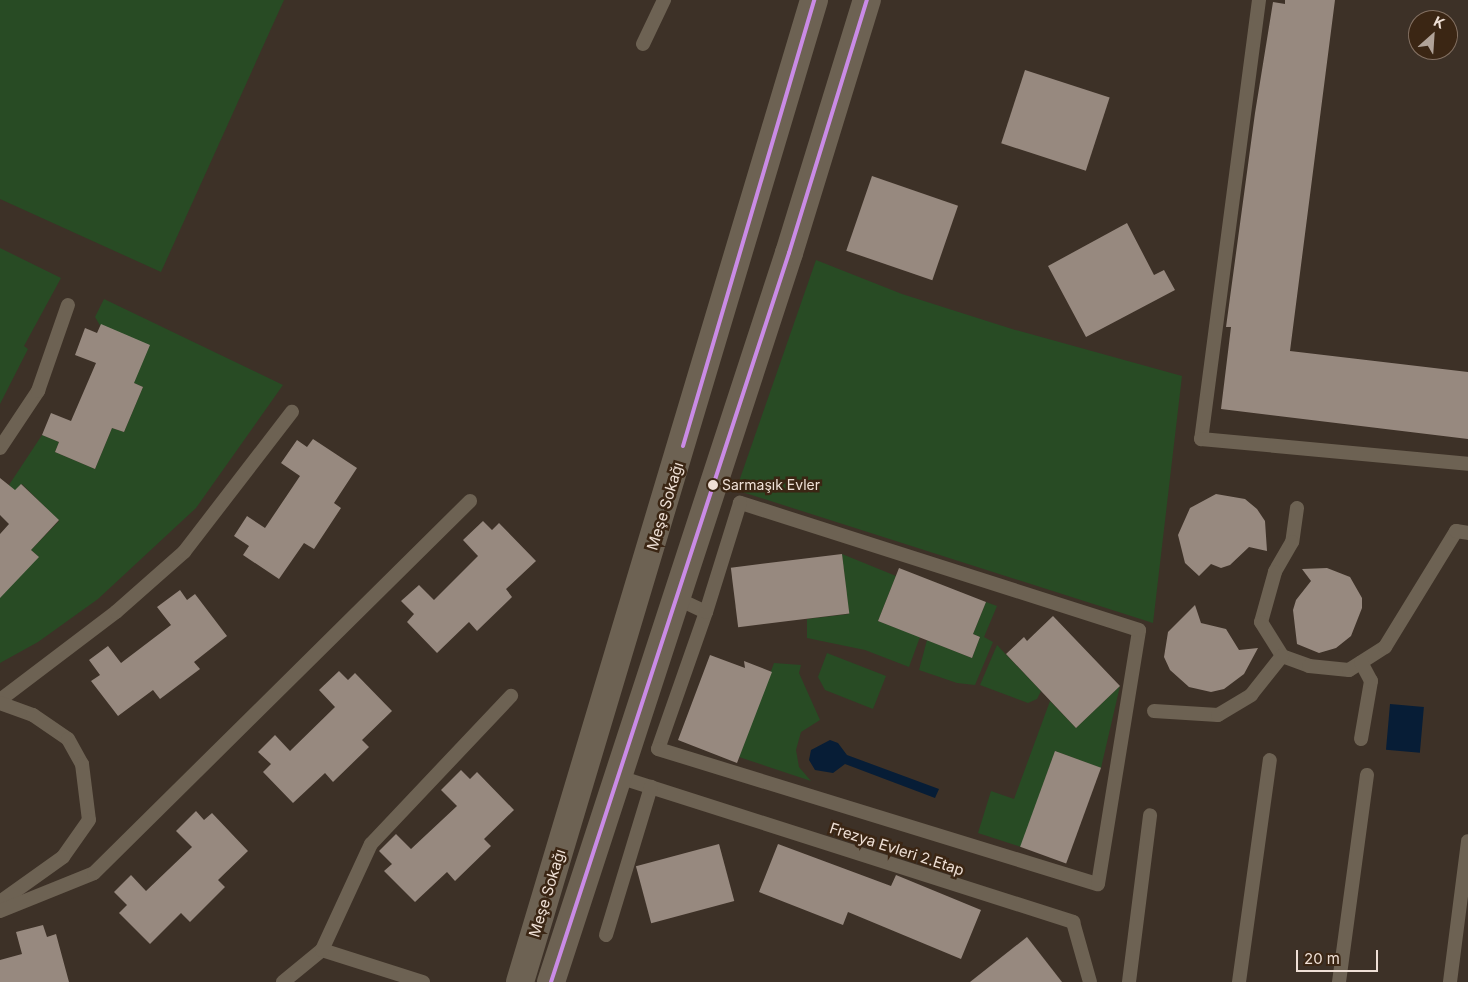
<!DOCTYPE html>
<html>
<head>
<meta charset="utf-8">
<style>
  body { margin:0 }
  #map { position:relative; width:1468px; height:982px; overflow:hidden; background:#3d3127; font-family:Inter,sans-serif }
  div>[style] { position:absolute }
  .green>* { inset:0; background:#284b24 }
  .water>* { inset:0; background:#071d36; transform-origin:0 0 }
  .building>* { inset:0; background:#97897f; transform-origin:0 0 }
  .service>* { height:14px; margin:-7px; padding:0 7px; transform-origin:7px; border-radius:7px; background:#6d6253 }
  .tertiary>* { height:28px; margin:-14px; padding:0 14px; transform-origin:14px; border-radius:14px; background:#6d6253 }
  .bus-1>* { height:4px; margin:-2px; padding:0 2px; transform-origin:2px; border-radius:2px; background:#ca8be6 }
  .dots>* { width:14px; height:14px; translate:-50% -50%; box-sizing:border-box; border:2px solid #3b2614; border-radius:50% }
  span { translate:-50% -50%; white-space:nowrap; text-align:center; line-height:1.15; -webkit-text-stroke:5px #3b2614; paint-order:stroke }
  .bus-label { font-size:14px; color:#efe0d6 }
  .left { translate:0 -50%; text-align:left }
  .street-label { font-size:15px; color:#efe0d6 }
  .north { position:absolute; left:1408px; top:10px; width:50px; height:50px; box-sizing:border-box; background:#3b2614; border:1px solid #837062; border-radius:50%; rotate:26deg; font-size:14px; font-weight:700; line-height:20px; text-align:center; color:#efe0d6 }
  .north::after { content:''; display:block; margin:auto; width:18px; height:22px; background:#b1a399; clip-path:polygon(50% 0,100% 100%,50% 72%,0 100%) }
  .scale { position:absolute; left:1296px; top:950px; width:82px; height:22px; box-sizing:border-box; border:2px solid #efe0d6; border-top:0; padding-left:6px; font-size:15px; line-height:18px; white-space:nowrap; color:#efe0d6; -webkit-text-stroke:4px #3b2614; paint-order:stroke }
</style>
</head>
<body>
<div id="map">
  <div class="green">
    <div style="clip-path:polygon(0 0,284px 0,161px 272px,0 199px)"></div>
    <div style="clip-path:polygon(0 248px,61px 278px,24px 346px,28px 349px,0 404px)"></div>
    <div style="clip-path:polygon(816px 260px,902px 294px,1012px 329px,1182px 376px,1153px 623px,736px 490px)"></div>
    <div style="clip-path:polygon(104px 299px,283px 385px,196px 508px,98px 599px,38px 642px,0 663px,0 588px,38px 556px,31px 550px,59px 521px,22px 484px,15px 491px,9px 485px,42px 435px,59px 442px,55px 452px,95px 469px,112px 428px,124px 432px,143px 387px,134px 383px,95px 317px)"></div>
    <div style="clip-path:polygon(842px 554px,896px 576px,878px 621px,920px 637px,909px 667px,865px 650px,807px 638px,807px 619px,849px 614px)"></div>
    <div style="clip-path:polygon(986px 602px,997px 606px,984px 637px,993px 642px,975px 685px,957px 683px,919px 670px,927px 640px,972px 658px,980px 637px,973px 634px)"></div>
    <div style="clip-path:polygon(997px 645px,1041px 691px,1037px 699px,1028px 703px,980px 685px)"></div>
    <div style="clip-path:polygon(827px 653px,886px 676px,873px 709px,825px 690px,818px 677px)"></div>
    <div style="clip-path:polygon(774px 663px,801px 665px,799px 673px,820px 720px,801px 732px,796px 750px,799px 767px,811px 781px,739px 757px)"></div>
    <div style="clip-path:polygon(1120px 686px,1101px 768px,1055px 751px,1021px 847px,978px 833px,991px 791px,1014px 799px,1050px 701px,1076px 728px)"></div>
  </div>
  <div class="water">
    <div style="left:1390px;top:704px;width:34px;height:46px;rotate:5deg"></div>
    <div style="clip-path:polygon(830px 740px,838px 743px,847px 755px,939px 789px,935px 798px,845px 764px,833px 773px,815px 770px,809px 760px,811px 750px)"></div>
  </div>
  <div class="building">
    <div style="clip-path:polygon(1285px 0,1335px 0,1290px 351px,1468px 372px,1468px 439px,1221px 409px,1231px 327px,1226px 327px,1255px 113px,1273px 2px,1285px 4px)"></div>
    <div style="left:1025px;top:70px;width:89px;height:77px;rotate:18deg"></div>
    <div style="left:872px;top:176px;width:91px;height:79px;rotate:19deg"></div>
    <div style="clip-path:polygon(1127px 223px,1154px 275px,1164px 270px,1175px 290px,1086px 337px,1048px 266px)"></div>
    <div style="clip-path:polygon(101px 324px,150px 345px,134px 383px,143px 387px,124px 432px,112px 428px,95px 469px,55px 452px,59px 442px,42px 435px,51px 413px,71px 421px,96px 363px,75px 355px,85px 328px,97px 333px)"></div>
    <div style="clip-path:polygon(313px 439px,357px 468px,334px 503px,341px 508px,314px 549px,304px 543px,279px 579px,243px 555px,249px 546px,234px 536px,247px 516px,265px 528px,300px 476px,281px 463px,297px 440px,307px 447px)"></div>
    <div style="clip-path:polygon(0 478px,15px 490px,21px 484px,59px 520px,31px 550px,39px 557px,0 598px,0 534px,9px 524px,0 515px)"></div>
    <div style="clip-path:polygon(1216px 494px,1245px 499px,1257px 509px,1265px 521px,1267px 551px,1249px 547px,1230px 565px,1221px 568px,1211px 564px,1199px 576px,1185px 563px,1178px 535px,1190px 508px)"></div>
    <div style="clip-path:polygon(483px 521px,492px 530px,499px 523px,536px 561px,506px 589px,512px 597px,477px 631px,469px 622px,437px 653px,407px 622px,414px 614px,401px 601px,419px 585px,434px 600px,478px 556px,463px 540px)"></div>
    <div style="left:842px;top:554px;width:60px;height:112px;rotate:83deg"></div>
    <div style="clip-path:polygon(899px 568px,986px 602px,973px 634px,980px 637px,972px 658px,878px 621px)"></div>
    <div style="clip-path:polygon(1327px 568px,1350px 577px,1362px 598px,1362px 608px,1351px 636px,1336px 648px,1319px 653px,1297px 644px,1293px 610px,1296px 600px,1311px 581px,1302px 569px)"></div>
    <div style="clip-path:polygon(180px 590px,187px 600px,195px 594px,227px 636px,194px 662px,200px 669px,160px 699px,153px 690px,118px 716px,91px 681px,100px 675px,89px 660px,108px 646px,121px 663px,171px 625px,157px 607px)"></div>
    <div style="clip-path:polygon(1195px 605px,1201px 623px,1226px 629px,1239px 650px,1258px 648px,1244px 674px,1224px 689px,1211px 692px,1189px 687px,1170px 670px,1164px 657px,1168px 632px)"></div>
    <div style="clip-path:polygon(1053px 616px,1120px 686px,1076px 728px,1006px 654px,1024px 637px,1027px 641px)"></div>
    <div style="clip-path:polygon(710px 655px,745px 668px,744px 661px,772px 672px,737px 763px,678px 740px)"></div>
    <div style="clip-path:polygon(339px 671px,348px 680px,355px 673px,392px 711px,362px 740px,369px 747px,333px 782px,325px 773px,293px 803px,263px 772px,271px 764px,258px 752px,275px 735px,290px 751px,335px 707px,319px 690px)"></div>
    <div style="left:1055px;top:751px;width:49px;height:102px;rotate:20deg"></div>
    <div style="clip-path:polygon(461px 770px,470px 779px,477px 772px,514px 810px,484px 839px,491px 846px,455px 881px,447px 872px,415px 902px,384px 871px,392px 864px,379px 851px,396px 834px,411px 849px,457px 806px,441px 790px)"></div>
    <div style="clip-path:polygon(196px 811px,204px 820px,212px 813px,248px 851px,218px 880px,225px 887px,190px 922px,181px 913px,150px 944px,119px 913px,127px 905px,114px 892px,131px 875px,146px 891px,192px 847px,176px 831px)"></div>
    <div style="left:719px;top:844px;width:59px;height:86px;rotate:75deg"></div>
    <div style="clip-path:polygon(778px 844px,891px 886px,896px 875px,981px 910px,961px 959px,848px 912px,843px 925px,759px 892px)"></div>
    <div style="clip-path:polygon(43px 925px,47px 937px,56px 934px,69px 982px,0 982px,0 960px,22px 954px,16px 932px)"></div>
    <div style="clip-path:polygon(1027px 937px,1062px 982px,970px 982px)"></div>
  </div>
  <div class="service">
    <div style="left:1259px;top:0;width:443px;rotate:97.5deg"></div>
    <div style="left:1201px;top:439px;width:268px;rotate:5.3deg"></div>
    <div style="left:643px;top:44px;width:49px;rotate:-64.5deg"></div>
    <div style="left:0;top:448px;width:69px;rotate:-56.3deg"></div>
    <div style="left:38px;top:391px;width:91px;rotate:-70.8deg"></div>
    <div style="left:1297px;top:508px;width:34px;rotate:98deg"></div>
    <div style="left:1292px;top:542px;width:34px;rotate:120deg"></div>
    <div style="left:1275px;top:572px;width:52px;rotate:105.6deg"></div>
    <div style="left:1261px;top:622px;width:40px;rotate:58deg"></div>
    <div style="left:1282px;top:656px;width:29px;rotate:20deg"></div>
    <div style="left:1309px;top:666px;width:40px;rotate:5.7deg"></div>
    <div style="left:1349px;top:670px;width:43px;rotate:-32.6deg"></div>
    <div style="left:1385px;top:647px;width:136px;rotate:-58.5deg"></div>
    <div style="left:1456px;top:531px;width:12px;rotate:9deg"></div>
    <div style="left:678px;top:599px;width:31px;rotate:25deg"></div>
    <div style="left:706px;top:612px;width:145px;rotate:109.3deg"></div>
    <div style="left:658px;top:749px;width:460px;rotate:17.1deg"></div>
    <div style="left:1098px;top:884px;width:257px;rotate:-80.8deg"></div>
    <div style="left:1139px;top:630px;width:419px;rotate:-162.3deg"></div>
    <div style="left:740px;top:503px;width:114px;rotate:107.3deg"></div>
    <div style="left:0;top:700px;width:146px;rotate:-37.2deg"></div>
    <div style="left:116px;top:612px;width:91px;rotate:-41.4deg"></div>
    <div style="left:184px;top:552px;width:177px;rotate:-52.4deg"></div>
    <div style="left:0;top:703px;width:35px;rotate:20deg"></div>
    <div style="left:33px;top:715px;width:42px;rotate:34.4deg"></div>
    <div style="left:68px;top:739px;width:29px;rotate:61deg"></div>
    <div style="left:82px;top:764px;width:56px;rotate:82.9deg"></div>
    <div style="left:89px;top:820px;width:45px;rotate:125.1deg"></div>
    <div style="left:63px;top:857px;width:77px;rotate:144.5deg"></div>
    <div style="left:1154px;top:711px;width:64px;rotate:3.6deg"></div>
    <div style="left:1218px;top:715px;width:39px;rotate:-31deg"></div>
    <div style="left:1251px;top:695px;width:50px;rotate:-51.5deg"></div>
    <div style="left:1361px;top:739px;width:59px;rotate:-80.2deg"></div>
    <div style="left:1371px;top:681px;width:21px;rotate:-118deg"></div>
    <div style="left:619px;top:777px;width:477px;rotate:17.7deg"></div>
    <div style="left:1073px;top:922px;width:62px;rotate:74.2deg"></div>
    <div style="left:0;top:911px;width:101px;rotate:-22deg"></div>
    <div style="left:94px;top:873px;width:529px;rotate:-44.69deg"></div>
    <div style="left:606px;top:935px;width:155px;rotate:-73.1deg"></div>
    <div style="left:322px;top:950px;width:106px;rotate:17.6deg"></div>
    <div style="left:283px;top:982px;width:50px;rotate:-39.4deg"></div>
    <div style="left:322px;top:950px;width:117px;rotate:-65.2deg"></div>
    <div style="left:371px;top:844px;width:204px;rotate:-46.6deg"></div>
    <div style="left:1129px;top:982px;width:168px;rotate:-82.8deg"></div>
    <div style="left:1239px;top:982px;width:224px;rotate:-82.1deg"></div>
    <div style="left:1339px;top:982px;width:209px;rotate:-82.3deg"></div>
    <div style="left:1450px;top:982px;width:142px;rotate:-82.7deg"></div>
  </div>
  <div class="tertiary">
    <div style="left:520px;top:982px;width:1025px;rotate:-73.33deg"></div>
    <div style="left:551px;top:982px;width:767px;rotate:-71.92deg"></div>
    <div style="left:789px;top:253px;width:265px;rotate:-72.9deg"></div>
  </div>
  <div class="bus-1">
    <div style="left:683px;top:446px;width:465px;rotate:-73.6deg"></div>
    <div style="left:551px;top:982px;width:767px;rotate:-71.92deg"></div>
    <div style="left:789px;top:253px;width:265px;rotate:-72.9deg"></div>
  </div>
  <div class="dots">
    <div style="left:713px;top:485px;background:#efe0d6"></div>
  </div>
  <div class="bus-label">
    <span class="left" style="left:722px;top:485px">Sarmaşık Evler</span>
  </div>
  <div class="street-label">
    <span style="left:665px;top:506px;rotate:-73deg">Meşe Sokağı</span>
    <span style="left:897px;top:849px;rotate:18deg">Frezya Evleri 2.Etap</span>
    <span style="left:547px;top:893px;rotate:-73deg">Meşe Sokağı</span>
  </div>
  <div class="north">K</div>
  <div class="scale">20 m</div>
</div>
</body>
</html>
